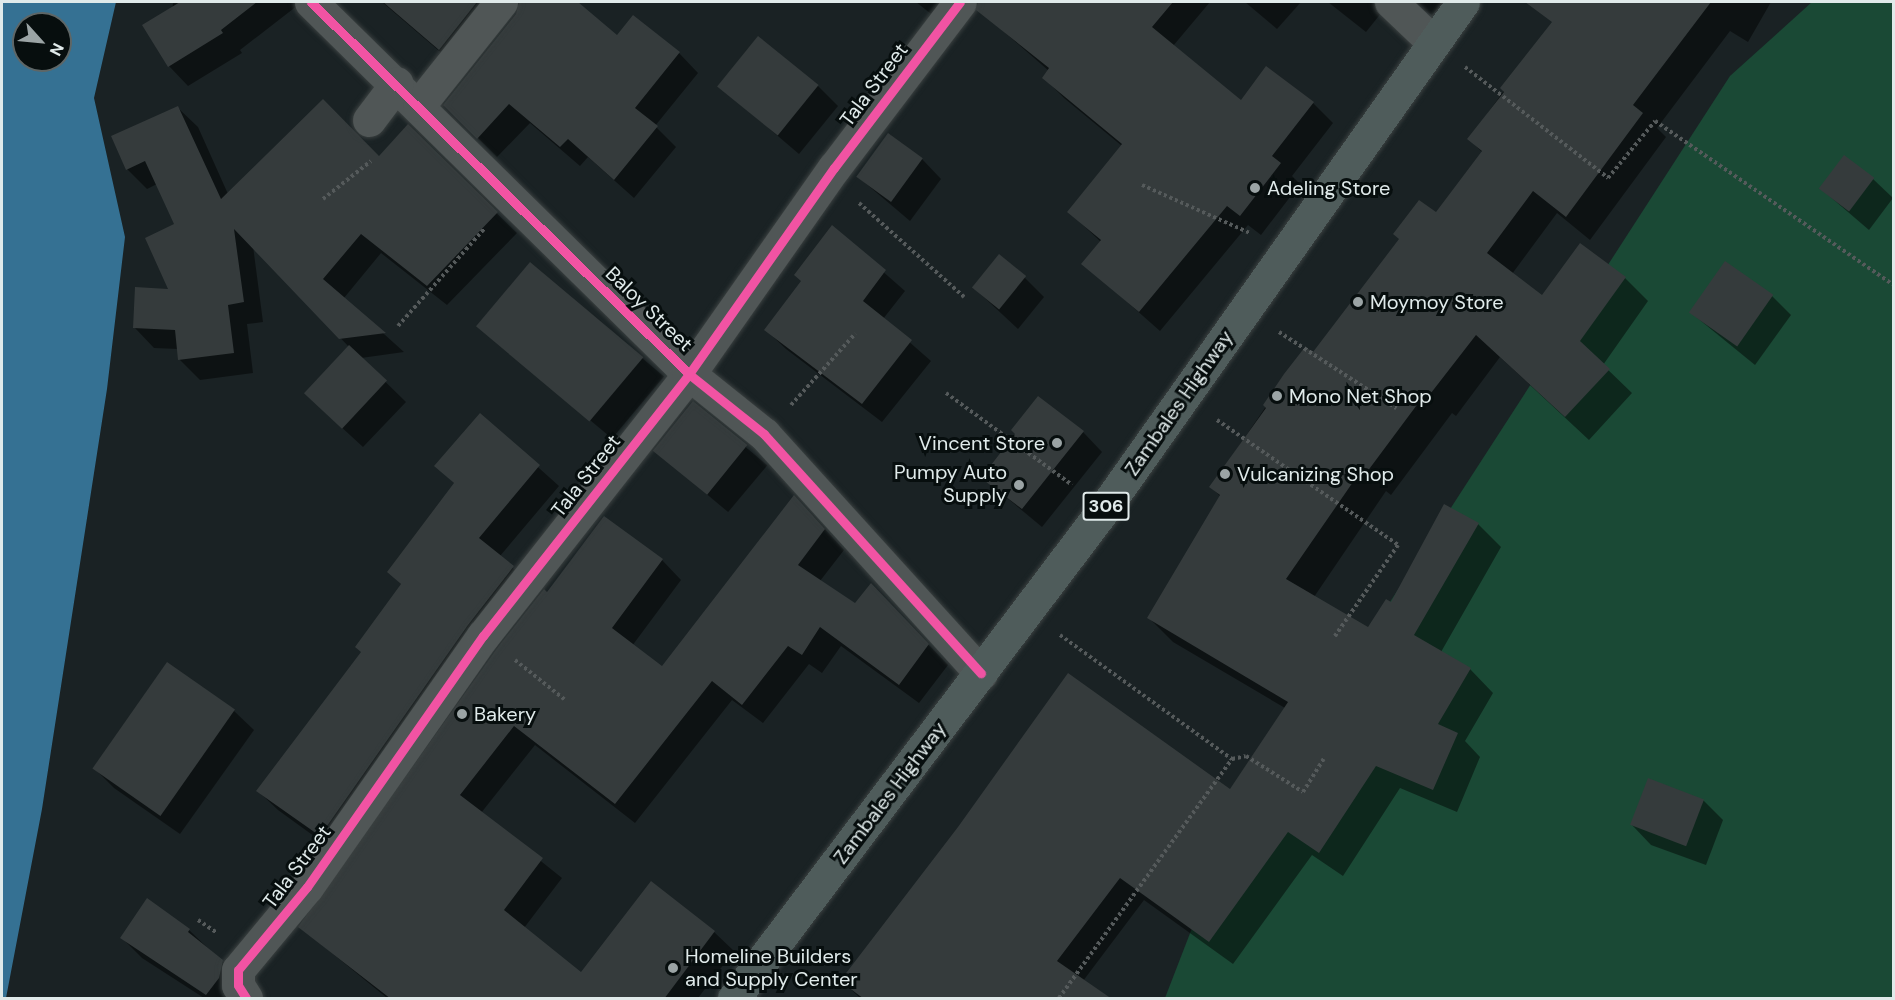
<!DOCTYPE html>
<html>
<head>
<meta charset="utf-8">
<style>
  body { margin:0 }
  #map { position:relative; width:1895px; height:1000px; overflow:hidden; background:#1a2224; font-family:"DM Sans",sans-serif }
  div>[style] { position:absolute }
  .green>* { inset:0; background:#1a4935 }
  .water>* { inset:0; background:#357193 }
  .shadow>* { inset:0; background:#0007; transform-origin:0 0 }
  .building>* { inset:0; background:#353b3c; transform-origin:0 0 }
  .path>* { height:4px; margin-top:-2px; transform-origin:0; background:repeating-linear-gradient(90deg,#555a5b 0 3px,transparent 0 6px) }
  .roads { filter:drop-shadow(0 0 2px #3a4040) drop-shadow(0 0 2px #3a4040) }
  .minor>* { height:33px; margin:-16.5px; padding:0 16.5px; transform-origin:16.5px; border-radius:16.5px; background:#505656 }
  .major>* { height:33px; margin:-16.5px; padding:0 16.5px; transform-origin:16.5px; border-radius:16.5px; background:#4f5c5b }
  .cycleway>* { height:9px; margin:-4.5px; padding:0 4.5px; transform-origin:4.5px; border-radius:4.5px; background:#f153a3 }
  .dots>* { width:16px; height:16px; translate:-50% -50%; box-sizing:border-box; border:3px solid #070e0e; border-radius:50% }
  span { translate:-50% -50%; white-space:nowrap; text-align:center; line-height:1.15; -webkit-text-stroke:6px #070e0e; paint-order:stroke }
  .shield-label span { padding:2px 4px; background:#070e0e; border:2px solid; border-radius:4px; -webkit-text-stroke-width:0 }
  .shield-label { font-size:18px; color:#e0eaea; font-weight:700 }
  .street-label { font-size:20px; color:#e0eaea }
  .poi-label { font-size:20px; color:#e0eaea }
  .left { translate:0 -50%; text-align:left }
  .right { translate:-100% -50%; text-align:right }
  .frame { position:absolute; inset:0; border:3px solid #e0eaea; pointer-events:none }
  .north { position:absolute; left:12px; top:12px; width:60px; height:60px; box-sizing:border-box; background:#070e0e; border:2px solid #5e6666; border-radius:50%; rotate:117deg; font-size:16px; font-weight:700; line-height:24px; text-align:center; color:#e0eaea }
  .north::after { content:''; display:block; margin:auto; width:21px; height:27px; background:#9ba4a5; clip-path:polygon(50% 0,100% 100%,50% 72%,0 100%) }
</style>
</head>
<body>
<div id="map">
  <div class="green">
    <div style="clip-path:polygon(1812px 2px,1893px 2px,1893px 998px,1165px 998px,1211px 879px,1730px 76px)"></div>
  </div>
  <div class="water">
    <div style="clip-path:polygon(evenodd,2px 2px,116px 2px,94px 98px,125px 237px,107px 389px,42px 809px,6px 998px,2px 998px,2px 2px,24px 24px,60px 24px,60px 60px,24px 60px,24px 24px)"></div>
  </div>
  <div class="shadow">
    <div style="clip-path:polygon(173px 2px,302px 2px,240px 50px,242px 53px,188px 86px,169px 66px)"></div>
    <div style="clip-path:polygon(382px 2px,576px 2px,617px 37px,679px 53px,698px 73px,655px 126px,676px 147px,634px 198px,588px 157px,580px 166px,530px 123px,497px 157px,445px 105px,517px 14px,519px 5px,506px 9px,459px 68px)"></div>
    <div style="clip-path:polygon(916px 2px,956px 2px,940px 21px)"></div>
    <div style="clip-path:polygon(998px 2px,1210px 2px,1173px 46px,1241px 102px,1313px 103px,1333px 123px,1292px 176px,1300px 184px,1261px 235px,1248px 225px,1160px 331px,1083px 263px,1101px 242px,1069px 212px,1122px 146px,1064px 98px,1044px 78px,1049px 71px,986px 16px)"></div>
    <div style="clip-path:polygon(1245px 2px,1301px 2px,1277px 29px)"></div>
    <div style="clip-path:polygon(1328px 2px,1390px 2px,1366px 32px)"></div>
    <div style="clip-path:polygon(1409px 2px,1443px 2px,1432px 15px)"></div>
    <div style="clip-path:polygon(1568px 2px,1771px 2px,1748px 42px,1730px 31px,1657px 128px,1666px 137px,1590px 240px,1557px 213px,1512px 274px,1543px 297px,1625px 278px,1648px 301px,1603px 365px,1632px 393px,1589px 440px,1500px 357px,1456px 416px,1452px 413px,1391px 495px,1386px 491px,1314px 597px,1369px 629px,1478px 524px,1501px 547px,1441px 652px,1470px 669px,1493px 693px,1465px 741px,1480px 757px,1457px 812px,1400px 788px,1343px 876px,1312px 855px,1233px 964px,1144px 900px,1083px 981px,1110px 998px,860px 998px,842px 981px,1230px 791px,1285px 708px,1173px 642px,1149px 618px,1221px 497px,1211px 487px,1305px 349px,1313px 354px,1436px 214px,1483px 153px,1469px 139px)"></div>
    <div style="clip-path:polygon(719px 86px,818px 86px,838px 106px,799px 154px)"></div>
    <div style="clip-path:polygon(178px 108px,198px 127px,228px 194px,379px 157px,408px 126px,517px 233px,447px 305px,381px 253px,344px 298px,404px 352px,361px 358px,406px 402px,363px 447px,326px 413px,349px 347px,253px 246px,263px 322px,247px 324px,253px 373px,200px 380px,180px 360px,178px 349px,154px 348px,135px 328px,170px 290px,176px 225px,157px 184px,147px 189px,127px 169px)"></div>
    <div style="clip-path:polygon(922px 159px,941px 179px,910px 221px,857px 176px)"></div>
    <div style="clip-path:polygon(1873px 179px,1893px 198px,1869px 230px,1820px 188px)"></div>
    <div style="clip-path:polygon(832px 227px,905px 291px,883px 319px,931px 361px,882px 422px,786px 349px,766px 330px,802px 282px)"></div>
    <div style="left:530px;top:264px;width:175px;height:81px;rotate:40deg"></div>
    <div style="clip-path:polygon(1025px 278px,1044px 297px,1018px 329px,974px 288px)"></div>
    <div style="clip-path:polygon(1772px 296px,1791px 315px,1755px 365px,1690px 312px)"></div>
    <div style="left:693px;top:403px;width:97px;height:61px;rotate:40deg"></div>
    <div style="clip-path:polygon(480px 415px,559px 486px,500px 556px,533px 587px,340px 855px,278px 810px,258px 791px,362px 653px,402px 585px,389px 572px,455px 484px,436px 466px)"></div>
    <div style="clip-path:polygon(1083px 432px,1102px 452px,1042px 527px,983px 478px)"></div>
    <div style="clip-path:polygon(814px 517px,844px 550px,820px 581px,856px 605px,890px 604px,948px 665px,919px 703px,841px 646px,822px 673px,809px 664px,763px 723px,732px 700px,635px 823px,535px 745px,481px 813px,562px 878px,524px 928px,581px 974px,714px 932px,734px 951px,698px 998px,387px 998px,300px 927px,548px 594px,662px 560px,681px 580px,632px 646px,662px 668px)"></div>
    <div style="clip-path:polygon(234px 711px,254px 730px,180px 834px,114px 788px,94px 768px)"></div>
    <div style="clip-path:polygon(1703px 800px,1723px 820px,1706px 865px,1651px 845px,1632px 825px)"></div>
    <div style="clip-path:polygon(189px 930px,242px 981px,239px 998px,204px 998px,142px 958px,122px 938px)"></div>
  </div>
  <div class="building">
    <div style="clip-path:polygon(180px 2px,257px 2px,221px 30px,223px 33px,168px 67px,142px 25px)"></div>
    <div style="clip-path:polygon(383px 2px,477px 2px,439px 50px)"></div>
    <div style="clip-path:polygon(519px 2px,578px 2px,617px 35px,633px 15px,680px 52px,635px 108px,658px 126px,614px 180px,568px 139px,560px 147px,509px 104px,477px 139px,443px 105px,516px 14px)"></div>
    <div style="clip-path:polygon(978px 2px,1173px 2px,1152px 27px,1241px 100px,1266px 66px,1314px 102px,1272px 156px,1281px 163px,1240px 216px,1227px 206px,1139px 312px,1081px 264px,1101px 240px,1067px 212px,1122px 144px,1042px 78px,1049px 68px,976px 10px)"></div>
    <div style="clip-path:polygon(1525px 2px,1711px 2px,1633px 105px,1643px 113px,1566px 217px,1533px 191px,1487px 253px,1542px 295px,1580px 243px,1626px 277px,1580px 341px,1610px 369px,1565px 417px,1476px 335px,1431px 393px,1428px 390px,1367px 472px,1362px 469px,1286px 579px,1368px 627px,1386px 599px,1391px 602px,1444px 504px,1479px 523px,1414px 635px,1471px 668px,1438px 724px,1458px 733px,1433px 790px,1376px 766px,1319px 853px,1288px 832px,1209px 942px,1120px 878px,1057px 961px,1112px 999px,864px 999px,840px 981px,958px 827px,1068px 673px,1230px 789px,1288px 702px,1147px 618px,1220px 495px,1209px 487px,1266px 408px,1263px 405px,1284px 374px,1305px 347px,1313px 352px,1399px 239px,1393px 234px,1419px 200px,1436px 212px,1482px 151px,1467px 139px,1504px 92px,1500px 88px,1552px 22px)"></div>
    <div style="left:758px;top:36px;width:78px;height:65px;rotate:39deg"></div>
    <div style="clip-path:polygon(323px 99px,379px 156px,408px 124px,498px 212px,427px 286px,361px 234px,323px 279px,386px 333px,339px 339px,234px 229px,244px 302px,228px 305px,234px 353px,178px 360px,175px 330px,133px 328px,135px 287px,168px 289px,145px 238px,174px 224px,145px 161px,126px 170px,111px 136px,178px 106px,221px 199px)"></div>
    <div style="left:888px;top:133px;width:43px;height:54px;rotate:36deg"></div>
    <div style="left:1844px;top:155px;width:38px;height:42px;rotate:37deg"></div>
    <div style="clip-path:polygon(832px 225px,886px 270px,863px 301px,912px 340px,862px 404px,764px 330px,801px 281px,794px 275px)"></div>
    <div style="left:999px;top:254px;width:35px;height:43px;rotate:39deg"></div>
    <div style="left:1725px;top:261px;width:59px;height:63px;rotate:35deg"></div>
    <div style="left:530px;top:262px;width:148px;height:84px;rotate:40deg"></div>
    <div style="left:349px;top:345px;width:52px;height:66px;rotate:43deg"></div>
    <div style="clip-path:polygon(1038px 396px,1084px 431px,1022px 509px,981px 478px,1015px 434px,1011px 430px)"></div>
    <div style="left:693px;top:401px;width:70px;height:64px;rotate:39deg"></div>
    <div style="clip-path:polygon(480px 413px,540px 465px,479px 538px,514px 566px,468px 625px,320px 836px,256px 791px,361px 652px,355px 647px,401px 584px,387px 572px,454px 483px,434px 466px)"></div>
    <div style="clip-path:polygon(794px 495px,825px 529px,798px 565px,855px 603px,871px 583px,929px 644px,899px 685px,820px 627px,802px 655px,788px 646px,742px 705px,712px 681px,615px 804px,514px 726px,460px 795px,543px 858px,504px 910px,581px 972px,651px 881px,715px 931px,664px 999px,391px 999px,298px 927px,498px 647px,544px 589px,547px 592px,604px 516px,663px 559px,612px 628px,662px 666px)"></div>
    <div style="left:167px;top:662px;width:83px;height:130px;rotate:35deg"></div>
    <div style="left:1648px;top:778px;width:60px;height:50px;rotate:21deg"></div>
    <div style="clip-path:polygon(147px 898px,190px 929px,188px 932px,223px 960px,219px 978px,206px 995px,120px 938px)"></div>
  </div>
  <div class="path">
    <div style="left:1465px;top:67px;width:181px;rotate:37.8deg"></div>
    <div style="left:1608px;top:178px;width:74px;rotate:-50.5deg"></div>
    <div style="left:1655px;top:121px;width:288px;rotate:34.5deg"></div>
    <div style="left:1142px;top:185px;width:118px;rotate:24deg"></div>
    <div style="left:323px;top:199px;width:61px;rotate:-38.4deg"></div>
    <div style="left:859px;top:203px;width:141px;rotate:41.8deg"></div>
    <div style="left:398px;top:326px;width:130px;rotate:-48.4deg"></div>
    <div style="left:1279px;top:332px;width:140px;rotate:33deg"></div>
    <div style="left:946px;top:393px;width:156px;rotate:36.1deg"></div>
    <div style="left:791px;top:405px;width:96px;rotate:-48deg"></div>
    <div style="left:1217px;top:420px;width:220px;rotate:34.6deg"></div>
    <div style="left:1398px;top:545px;width:111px;rotate:124.7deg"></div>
    <div style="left:1060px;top:635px;width:212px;rotate:35.8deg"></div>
    <div style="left:1232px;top:759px;width:14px;rotate:-12deg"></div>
    <div style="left:1246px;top:756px;width:67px;rotate:32.3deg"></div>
    <div style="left:1303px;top:792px;width:39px;rotate:-58deg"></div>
    <div style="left:515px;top:660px;width:63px;rotate:38.5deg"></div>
    <div style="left:198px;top:920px;width:23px;rotate:34deg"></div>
    <div style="left:1059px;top:998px;width:295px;rotate:-54.1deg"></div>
  </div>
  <div class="roads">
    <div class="minor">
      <div style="left:311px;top:2px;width:530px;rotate:44.54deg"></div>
      <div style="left:689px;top:374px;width:96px;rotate:38.7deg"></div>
      <div style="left:764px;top:434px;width:323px;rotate:47.8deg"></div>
      <div style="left:1391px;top:2px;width:58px;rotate:43.6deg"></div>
      <div style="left:419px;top:105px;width:132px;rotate:-51.5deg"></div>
      <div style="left:369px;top:120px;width:46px;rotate:-52.9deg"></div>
      <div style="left:246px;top:998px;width:15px;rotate:-122deg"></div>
      <div style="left:238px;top:985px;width:15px;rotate:-90deg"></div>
      <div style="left:238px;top:970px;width:108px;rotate:-50.3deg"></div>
      <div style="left:307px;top:887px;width:307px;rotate:-55deg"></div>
      <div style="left:483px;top:636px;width:333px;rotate:-51.8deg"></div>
      <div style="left:689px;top:374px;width:252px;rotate:-54.9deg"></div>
      <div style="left:834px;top:168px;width:208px;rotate:-52.8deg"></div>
    </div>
    <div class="major">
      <div style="left:734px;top:998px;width:613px;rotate:-52.89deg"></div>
      <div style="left:1104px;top:509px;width:621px;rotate:-54.7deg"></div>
    </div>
  </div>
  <div class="cycleway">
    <div style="left:311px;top:2px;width:530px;rotate:44.54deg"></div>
    <div style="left:689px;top:374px;width:96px;rotate:38.7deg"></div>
    <div style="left:764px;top:434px;width:323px;rotate:47.8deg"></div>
    <div style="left:246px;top:998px;width:15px;rotate:-122deg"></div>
    <div style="left:238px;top:985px;width:15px;rotate:-90deg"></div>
    <div style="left:238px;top:970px;width:108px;rotate:-50.3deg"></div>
    <div style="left:307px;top:887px;width:307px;rotate:-55deg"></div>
    <div style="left:483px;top:636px;width:333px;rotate:-51.8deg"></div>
    <div style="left:689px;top:374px;width:252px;rotate:-54.9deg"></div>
    <div style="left:834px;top:168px;width:208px;rotate:-52.8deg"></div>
  </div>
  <div class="dots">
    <div style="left:1255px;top:188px;background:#9ba4a5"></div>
    <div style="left:1358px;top:302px;background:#9ba4a5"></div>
    <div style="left:1277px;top:396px;background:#9ba4a5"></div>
    <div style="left:1057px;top:443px;background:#9ba4a5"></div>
    <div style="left:1225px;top:474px;background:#9ba4a5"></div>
    <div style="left:1019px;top:485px;background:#9ba4a5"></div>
    <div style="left:462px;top:714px;background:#9ba4a5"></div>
    <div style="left:673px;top:968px;background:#9ba4a5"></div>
  </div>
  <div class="shield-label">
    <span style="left:1106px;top:506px">306</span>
  </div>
  <div class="street-label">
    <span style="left:874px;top:85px;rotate:-53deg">Tala Street</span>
    <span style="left:649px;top:309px;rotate:44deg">Baloy Street</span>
    <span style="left:1179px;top:403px;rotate:-55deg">Zambales Highway</span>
    <span style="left:586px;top:476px;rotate:-52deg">Tala Street</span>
    <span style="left:890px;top:793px;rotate:-53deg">Zambales Highway</span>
    <span style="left:297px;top:867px;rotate:-53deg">Tala Street</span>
  </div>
  <div class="poi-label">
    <span class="left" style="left:1267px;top:188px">Adeling Store</span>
    <span class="left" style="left:1370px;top:302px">Moymoy Store</span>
    <span class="left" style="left:1289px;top:396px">Mono Net Shop</span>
    <span class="right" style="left:1045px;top:443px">Vincent Store</span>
    <span class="right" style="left:1007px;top:484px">Pumpy Auto<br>Supply</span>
    <span class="left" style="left:1237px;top:474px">Vulcanizing Shop</span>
    <span class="left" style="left:474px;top:714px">Bakery</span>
    <span class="left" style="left:685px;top:968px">Homeline Builders<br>and Supply Center</span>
  </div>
  <div class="frame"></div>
  <div class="north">N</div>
</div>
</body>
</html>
